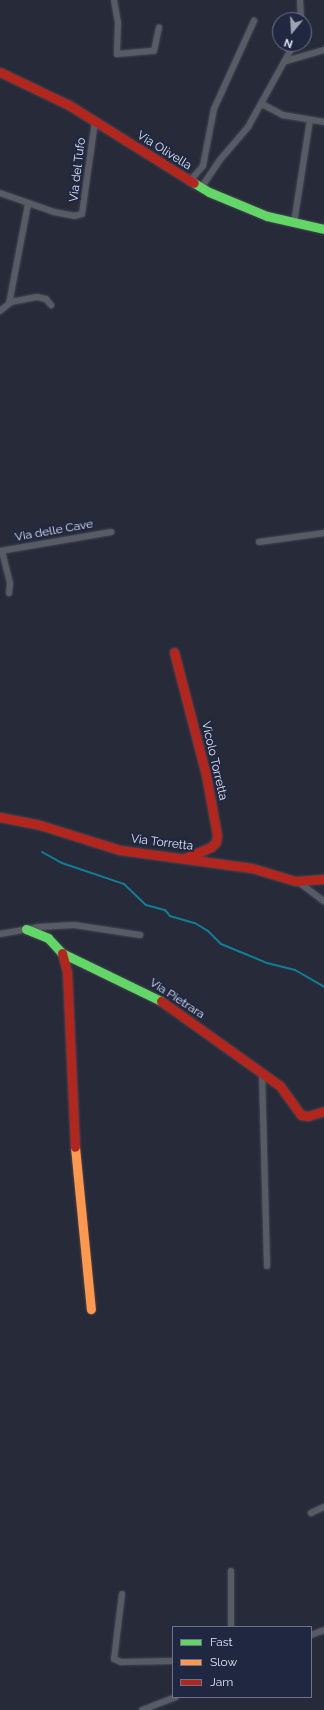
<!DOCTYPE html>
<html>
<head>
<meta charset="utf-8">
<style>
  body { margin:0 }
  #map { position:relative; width:324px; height:1710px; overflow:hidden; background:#272b39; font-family:Raleway,sans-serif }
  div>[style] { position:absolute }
  .stream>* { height:2px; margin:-1px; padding:0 1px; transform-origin:1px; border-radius:1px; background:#107e97 }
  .roads { filter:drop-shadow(0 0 1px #434652) drop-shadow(0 0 1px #434652) }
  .street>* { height:6px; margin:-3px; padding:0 3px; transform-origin:3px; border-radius:3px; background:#585b66 }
  .fast>* { height:9px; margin:-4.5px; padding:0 4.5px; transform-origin:4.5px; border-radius:4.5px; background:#63d668 }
  .slow>* { height:9px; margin:-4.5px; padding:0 4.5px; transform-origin:4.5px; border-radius:4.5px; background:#ff974d }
  .jam>* { height:9px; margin:-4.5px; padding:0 4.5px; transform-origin:4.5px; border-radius:4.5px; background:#b3261e }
  span { translate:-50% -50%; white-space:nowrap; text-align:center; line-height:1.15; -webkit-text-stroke:4px #202740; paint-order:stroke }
  .street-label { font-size:12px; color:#dee4f4 }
  .legend { position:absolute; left:172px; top:1626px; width:140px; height:72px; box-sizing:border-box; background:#202740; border:1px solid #6c7388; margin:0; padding:5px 7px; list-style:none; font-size:12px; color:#dee4f4 }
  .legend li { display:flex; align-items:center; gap:8px; height:20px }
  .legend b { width:20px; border:1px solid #6c7388 }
  .north { position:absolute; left:272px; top:12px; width:40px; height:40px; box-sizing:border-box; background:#202740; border:1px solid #6c7388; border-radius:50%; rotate:198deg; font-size:11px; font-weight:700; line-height:16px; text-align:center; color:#dee4f4 }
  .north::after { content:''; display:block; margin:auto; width:14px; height:18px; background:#9ea3b3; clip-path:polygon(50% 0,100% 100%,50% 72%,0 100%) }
</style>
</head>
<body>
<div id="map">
  <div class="stream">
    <div style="left:42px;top:852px;width:23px;rotate:29deg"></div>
    <div style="left:62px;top:863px;width:65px;rotate:18.7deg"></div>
    <div style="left:124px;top:884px;width:30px;rotate:44deg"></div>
    <div style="left:146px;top:905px;width:20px;rotate:15deg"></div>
    <div style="left:165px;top:910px;width:8px;rotate:50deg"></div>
    <div style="left:170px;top:916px;width:26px;rotate:16deg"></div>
    <div style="left:195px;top:923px;width:15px;rotate:32deg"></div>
    <div style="left:208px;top:931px;width:18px;rotate:45deg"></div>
    <div style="left:221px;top:944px;width:50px;rotate:22.4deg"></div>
    <div style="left:267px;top:963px;width:29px;rotate:14deg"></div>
    <div style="left:295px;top:970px;width:34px;rotate:30deg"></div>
  </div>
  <div class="roads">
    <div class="street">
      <div style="left:114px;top:0;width:23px;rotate:80deg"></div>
      <div style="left:118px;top:23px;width:31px;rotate:92deg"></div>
      <div style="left:117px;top:54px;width:37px;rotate:-5deg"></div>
      <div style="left:154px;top:51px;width:24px;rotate:-78deg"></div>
      <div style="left:300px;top:0;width:20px;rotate:87deg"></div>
      <div style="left:286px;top:61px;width:40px;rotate:-16deg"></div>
      <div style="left:262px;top:104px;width:24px;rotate:28deg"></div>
      <div style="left:283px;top:115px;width:42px;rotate:9.7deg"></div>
      <div style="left:189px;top:182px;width:21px;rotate:-49deg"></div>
      <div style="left:203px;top:166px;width:58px;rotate:-79.1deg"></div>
      <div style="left:214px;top:109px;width:97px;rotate:-65.6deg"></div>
      <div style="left:201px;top:188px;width:32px;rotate:-56deg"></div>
      <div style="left:219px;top:161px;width:45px;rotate:-49.5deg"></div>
      <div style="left:248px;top:127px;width:95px;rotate:-61deg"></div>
      <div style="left:0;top:193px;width:57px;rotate:19.4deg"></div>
      <div style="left:54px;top:212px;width:20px;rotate:11deg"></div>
      <div style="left:74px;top:216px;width:8px;rotate:-14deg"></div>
      <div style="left:82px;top:214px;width:93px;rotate:-82deg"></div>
      <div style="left:294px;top:223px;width:104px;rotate:-81.2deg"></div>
      <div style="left:9px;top:304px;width:102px;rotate:-79.2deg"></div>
      <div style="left:0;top:311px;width:14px;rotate:-39deg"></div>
      <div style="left:11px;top:302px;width:26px;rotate:-11deg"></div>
      <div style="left:37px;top:297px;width:9px;rotate:13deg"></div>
      <div style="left:46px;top:299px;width:8px;rotate:50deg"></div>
      <div style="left:259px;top:542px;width:66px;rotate:-7.9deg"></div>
      <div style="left:0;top:551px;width:113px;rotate:-9.7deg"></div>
      <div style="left:2px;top:551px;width:34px;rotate:76deg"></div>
      <div style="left:10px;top:584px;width:9px;rotate:96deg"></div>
      <div style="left:297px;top:881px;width:34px;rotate:37deg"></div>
      <div style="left:0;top:934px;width:39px;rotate:-10deg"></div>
      <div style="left:38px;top:927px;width:36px;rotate:-3deg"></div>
      <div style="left:74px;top:925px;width:67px;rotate:8.6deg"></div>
      <div style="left:262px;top:1073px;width:193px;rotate:88.5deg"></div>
      <div style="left:311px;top:1513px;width:14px;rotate:-25deg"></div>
      <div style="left:122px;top:1594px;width:65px;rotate:97deg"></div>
      <div style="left:114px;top:1659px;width:8px;rotate:23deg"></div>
      <div style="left:121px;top:1662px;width:52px;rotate:-1.1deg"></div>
      <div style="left:231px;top:1627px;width:56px;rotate:-90deg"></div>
      <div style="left:311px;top:1635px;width:14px;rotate:-21deg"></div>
      <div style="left:142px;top:1710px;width:36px;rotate:-21deg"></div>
    </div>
    <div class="fast">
      <div style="left:194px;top:183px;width:17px;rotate:31deg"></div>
      <div style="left:209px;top:192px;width:63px;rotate:22.5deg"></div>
      <div style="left:267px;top:216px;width:58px;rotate:12.8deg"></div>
      <div style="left:26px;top:929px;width:24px;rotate:22deg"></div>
      <div style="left:48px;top:938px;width:21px;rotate:47deg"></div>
      <div style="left:62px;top:953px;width:110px;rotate:25.9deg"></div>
    </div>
    <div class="slow">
      <div style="left:75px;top:1147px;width:163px;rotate:84.4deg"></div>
    </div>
    <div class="jam">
      <div style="left:0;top:72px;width:76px;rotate:25.6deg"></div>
      <div style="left:69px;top:105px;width:147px;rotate:32deg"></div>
      <div style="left:174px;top:652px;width:127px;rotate:75.4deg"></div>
      <div style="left:206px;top:775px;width:61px;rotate:79.6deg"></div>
      <div style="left:217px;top:835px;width:7px;rotate:98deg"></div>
      <div style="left:216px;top:842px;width:7px;rotate:135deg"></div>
      <div style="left:211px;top:847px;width:28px;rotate:157deg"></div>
      <div style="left:0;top:817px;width:41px;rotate:11.3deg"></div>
      <div style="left:40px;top:825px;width:84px;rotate:17.4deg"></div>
      <div style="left:120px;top:850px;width:133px;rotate:7.8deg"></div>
      <div style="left:252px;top:868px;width:45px;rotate:16.8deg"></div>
      <div style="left:295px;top:881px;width:29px;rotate:-4deg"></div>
      <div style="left:62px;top:953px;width:20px;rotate:75deg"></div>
      <div style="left:67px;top:972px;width:175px;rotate:87.4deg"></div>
      <div style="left:161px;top:1001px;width:146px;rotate:35.5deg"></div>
      <div style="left:280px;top:1086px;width:36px;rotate:54deg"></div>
      <div style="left:301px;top:1115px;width:7px;rotate:8deg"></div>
      <div style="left:308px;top:1116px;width:17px;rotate:-17deg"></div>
    </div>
  </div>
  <div class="street-label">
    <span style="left:164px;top:151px;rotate:32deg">Via Olivella</span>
    <span style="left:78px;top:170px;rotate:-83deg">Via del Tufo</span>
    <span style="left:54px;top:531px;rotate:-10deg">Via delle Cave</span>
    <span style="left:214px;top:761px;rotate:77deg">Vicolo Torretta</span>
    <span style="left:162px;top:843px;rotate:7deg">Via Torretta</span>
    <span style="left:177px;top:999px;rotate:33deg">Via Pietrara</span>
  </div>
  <ul class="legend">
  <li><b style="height:5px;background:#63d668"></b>Fast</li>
  <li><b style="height:5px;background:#ff974d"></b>Slow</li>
  <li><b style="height:5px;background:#b3261e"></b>Jam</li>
  </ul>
  <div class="north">N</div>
</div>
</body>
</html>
